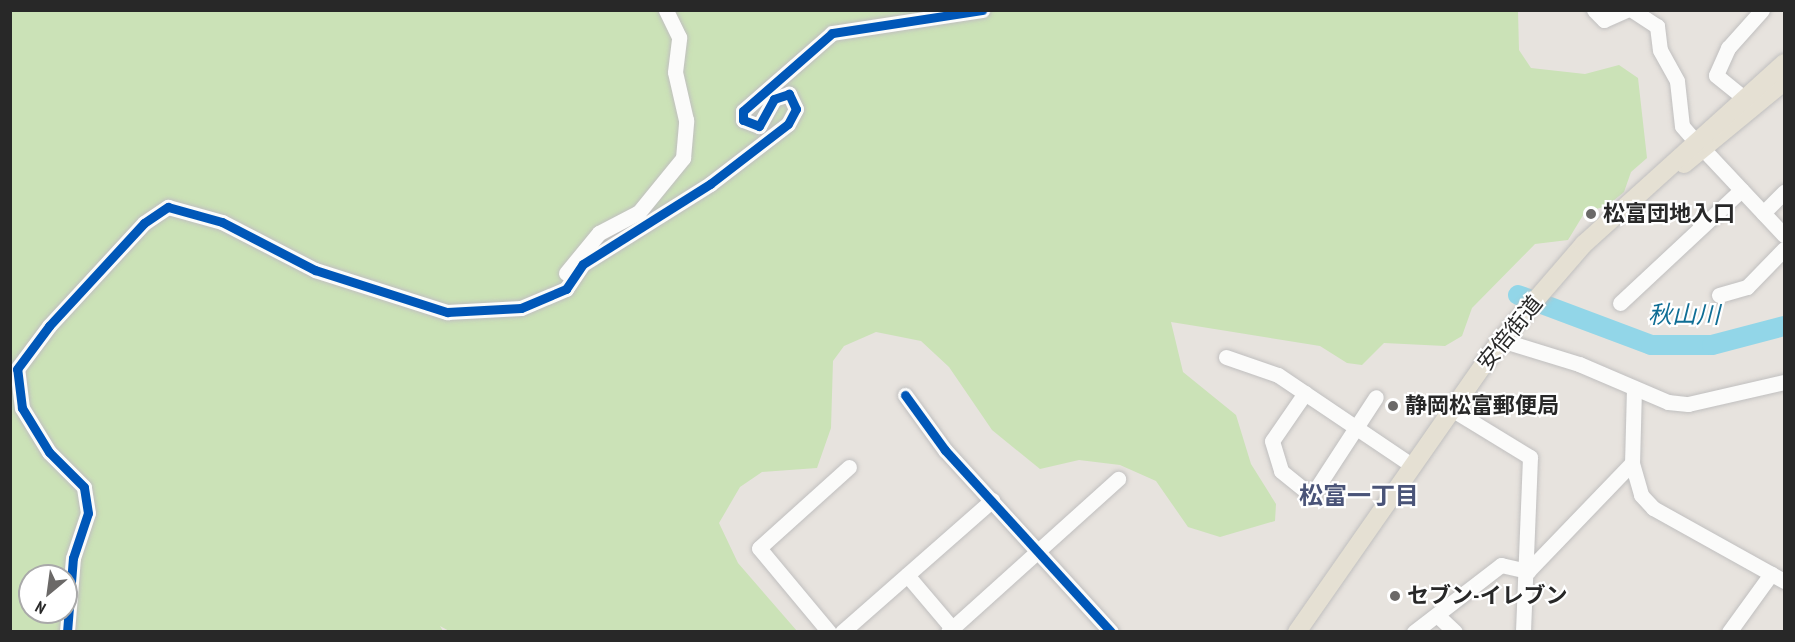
<!DOCTYPE html>
<html>
<head>
<meta charset="utf-8">
<style>
  body { margin:0 }
  #map { position:relative; width:1795px; height:642px; overflow:hidden; background:#e7e3de; font-family:"PT Sans Narrow","Noto Sans JP",sans-serif }
  div>[style] { position:absolute }
  .green>* { inset:0; background:#cbe2b7 }
  .river>* { height:20px; margin:-10px; padding:0 10px; transform-origin:10px; border-radius:10px; background:#92d6e8 }
  .roads { filter:drop-shadow(0 0 2px #c0bfbf) drop-shadow(0 0 2px #c0bfbf) }
  .minor>* { height:15px; margin:-7.5px; padding:0 7.5px; transform-origin:7.5px; border-radius:7.5px; background:#fbfbfa }
  .major>* { height:18px; margin:-9px; padding:0 9px; transform-origin:9px; border-radius:9px; background:#e5e0d3 }
  .cycleway>* { height:9px; margin:-4.5px; padding:0 4.5px; transform-origin:4.5px; border-radius:4.5px; background:#0057b8 }
  .dots>* { width:16px; height:16px; translate:-50% -50%; box-sizing:border-box; border:3px solid #fff; border-radius:50% }
  span { translate:-50% -50%; white-space:nowrap; text-align:center; line-height:1.15; -webkit-text-stroke:4.5px #fff; paint-order:stroke }
  .poi-label { font-size:22px; color:#282828; font-weight:700 }
  .left { translate:0 -50%; text-align:left }
  .street-label { font-size:22px; color:#282828 }
  .water-label { font-size:24px; color:#0f6e95; font-style:italic }
  .neighbourhood-label { font-size:24px; color:#4a5478; font-weight:700 }
  .frame { position:absolute; inset:0; border:12px solid #282828; pointer-events:none }
  .north { position:absolute; left:18px; top:564px; width:60px; height:60px; box-sizing:border-box; background:#fff; border:2px solid #a9a9a9; border-radius:50%; rotate:209deg; font-size:16px; font-weight:700; line-height:24px; text-align:center; color:#282828 }
  .north::after { content:''; display:block; margin:auto; width:21px; height:27px; background:#6b6968; clip-path:polygon(50% 0,100% 100%,50% 72%,0 100%) }
</style>
</head>
<body>
<div id="map">
  <div class="green">
    <div style="clip-path:polygon(evenodd,10px 11px,1518px 11px,1519px 50px,1531px 68px,1585px 74px,1619px 65px,1638px 78px,1647px 158px,1631px 172px,1624px 192px,1607px 206px,1585px 212px,1568px 240px,1535px 244px,1472px 308px,1462px 336px,1445px 346px,1384px 343px,1362px 365px,1347px 363px,1320px 346px,1171px 322px,1183px 372px,1236px 415px,1251px 464px,1276px 504px,1275px 521px,1220px 537px,1188px 527px,1156px 481px,1120px 465px,1079px 460px,1040px 469px,992px 430px,949px 367px,921px 341px,876px 332px,844px 346px,833px 361px,831px 428px,817px 468px,762px 472px,740px 487px,719px 523px,738px 563px,797px 631px,451px 632px,440px 626px,443px 631px,11px 631px,10px 11px,30px 576px,66px 576px,66px 612px,30px 612px,30px 576px)"></div>
  </div>
  <div class="river">
    <div style="left:1518px;top:295px;width:142px;rotate:20.6deg"></div>
    <div style="left:1651px;top:345px;width:61px"></div>
    <div style="left:1712px;top:345px;width:74px;rotate:-14.8deg"></div>
  </div>
  <div class="roads">
    <div class="minor">
      <div style="left:1594px;top:10px;width:14px;rotate:45deg"></div>
      <div style="left:1604px;top:20px;width:24px;rotate:-24deg"></div>
      <div style="left:1632px;top:10px;width:30px;rotate:33deg"></div>
      <div style="left:1657px;top:26px;width:24px;rotate:83deg"></div>
      <div style="left:1660px;top:50px;width:35px;rotate:61deg"></div>
      <div style="left:1677px;top:81px;width:45px;rotate:83.7deg"></div>
      <div style="left:1682px;top:126px;width:21px;rotate:49deg"></div>
      <div style="left:1744px;top:98px;width:36px;rotate:-141deg"></div>
      <div style="left:1716px;top:75px;width:30px;rotate:-66deg"></div>
      <div style="left:1728px;top:48px;width:51px;rotate:-48.2deg"></div>
      <div style="left:1705px;top:151px;width:115px;rotate:46.8deg"></div>
      <div style="left:1763px;top:213px;width:30px;rotate:-45deg"></div>
      <div style="left:566px;top:273px;width:52px;rotate:-50.5deg"></div>
      <div style="left:599px;top:233px;width:45px;rotate:-27.7deg"></div>
      <div style="left:639px;top:212px;width:70px;rotate:-50.8deg"></div>
      <div style="left:683px;top:158px;width:38px;rotate:-85deg"></div>
      <div style="left:686px;top:120px;width:49px;rotate:-102.9deg"></div>
      <div style="left:675px;top:72px;width:35px;rotate:-83deg"></div>
      <div style="left:679px;top:37px;width:30px;rotate:-116deg"></div>
      <div style="left:1719px;top:295px;width:29px;rotate:-16deg"></div>
      <div style="left:1747px;top:287px;width:53px;rotate:-45.8deg"></div>
      <div style="left:1620px;top:303px;width:166px;rotate:-43deg"></div>
      <div style="left:1501px;top:340px;width:82px;rotate:17.1deg"></div>
      <div style="left:1579px;top:364px;width:97px;rotate:23.1deg"></div>
      <div style="left:1668px;top:402px;width:20px;rotate:6deg"></div>
      <div style="left:1688px;top:404px;width:98px;rotate:-12.9deg"></div>
      <div style="left:1226px;top:357px;width:55px;rotate:19.1deg"></div>
      <div style="left:1278px;top:375px;width:163px;rotate:34deg"></div>
      <div style="left:1634px;top:388px;width:75px;rotate:91.5deg"></div>
      <div style="left:1632px;top:463px;width:33px;rotate:74deg"></div>
      <div style="left:1641px;top:495px;width:18px;rotate:47deg"></div>
      <div style="left:1653px;top:508px;width:150px;rotate:29.1deg"></div>
      <div style="left:1305px;top:393px;width:58px;rotate:124.5deg"></div>
      <div style="left:1272px;top:441px;width:31px;rotate:73deg"></div>
      <div style="left:1281px;top:471px;width:33px;rotate:39deg"></div>
      <div style="left:1307px;top:492px;width:7px"></div>
      <div style="left:1314px;top:492px;width:113px;rotate:-56.9deg"></div>
      <div style="left:905px;top:395px;width:68px;rotate:54deg"></div>
      <div style="left:945px;top:450px;width:246px;rotate:47.6deg"></div>
      <div style="left:1453px;top:410px;width:90px;rotate:31.4deg"></div>
      <div style="left:1530px;top:457px;width:175px;rotate:92.3deg"></div>
      <div style="left:1528px;top:571px;width:150px;rotate:-46.1deg"></div>
      <div style="left:907px;top:575px;width:70px;rotate:49.7deg"></div>
      <div style="left:1438px;top:616px;width:23px;rotate:43deg"></div>
      <div style="left:67px;top:632px;width:74px;rotate:-85.4deg"></div>
      <div style="left:73px;top:558px;width:47px;rotate:-71.6deg"></div>
      <div style="left:88px;top:513px;width:26px;rotate:-99deg"></div>
      <div style="left:84px;top:487px;width:49px;rotate:-135deg"></div>
      <div style="left:49px;top:452px;width:52px;rotate:-121.5deg"></div>
      <div style="left:22px;top:408px;width:39px;rotate:-97deg"></div>
      <div style="left:17px;top:369px;width:54px;rotate:-53.3deg"></div>
      <div style="left:49px;top:326px;width:140px;rotate:-47.3deg"></div>
      <div style="left:144px;top:223px;width:29px;rotate:-34deg"></div>
      <div style="left:168px;top:207px;width:56px;rotate:15.5deg"></div>
      <div style="left:222px;top:222px;width:105px;rotate:27.3deg"></div>
      <div style="left:315px;top:270px;width:139px;rotate:17.7deg"></div>
      <div style="left:447px;top:312px;width:74px;rotate:-3.1deg"></div>
      <div style="left:521px;top:308px;width:49px;rotate:-22.9deg"></div>
      <div style="left:566px;top:289px;width:30px;rotate:-56deg"></div>
      <div style="left:583px;top:264px;width:150px;rotate:-32.2deg"></div>
      <div style="left:710px;top:184px;width:98px;rotate:-37.6deg"></div>
      <div style="left:788px;top:124px;width:17px;rotate:-62deg"></div>
      <div style="left:796px;top:109px;width:17px;rotate:-115deg"></div>
      <div style="left:789px;top:94px;width:16px;rotate:162deg"></div>
      <div style="left:774px;top:99px;width:31px;rotate:119deg"></div>
      <div style="left:759px;top:126px;width:17px;rotate:-159deg"></div>
      <div style="left:743px;top:120px;width:9px;rotate:-90deg"></div>
      <div style="left:743px;top:111px;width:118px;rotate:-41.2deg"></div>
      <div style="left:832px;top:33px;width:152px;rotate:-8.7deg"></div>
      <div style="left:829px;top:632px;width:109px;rotate:-129.8deg"></div>
      <div style="left:759px;top:548px;width:121px;rotate:-42deg"></div>
      <div style="left:842px;top:632px;width:200px;rotate:-41.3deg"></div>
      <div style="left:948px;top:632px;width:229px;rotate:-42deg"></div>
      <div style="left:1414px;top:632px;width:110px;rotate:-37.6deg"></div>
      <div style="left:1501px;top:565px;width:28px;rotate:13deg"></div>
      <div style="left:1729px;top:632px;width:72px;rotate:-54.1deg"></div>
    </div>
    <div class="major">
      <div style="left:1684px;top:164px;width:129px;rotate:-39.4deg"></div>
      <div style="left:1297px;top:632px;width:356px;rotate:-55.1deg"></div>
      <div style="left:1501px;top:340px;width:127px;rotate:-49.2deg"></div>
      <div style="left:1584px;top:244px;width:270px;rotate:-42.1deg"></div>
    </div>
  </div>
  <div class="cycleway">
    <div style="left:905px;top:395px;width:68px;rotate:54deg"></div>
    <div style="left:945px;top:450px;width:246px;rotate:47.6deg"></div>
    <div style="left:67px;top:632px;width:74px;rotate:-85.4deg"></div>
    <div style="left:73px;top:558px;width:47px;rotate:-71.6deg"></div>
    <div style="left:88px;top:513px;width:26px;rotate:-99deg"></div>
    <div style="left:84px;top:487px;width:49px;rotate:-135deg"></div>
    <div style="left:49px;top:452px;width:52px;rotate:-121.5deg"></div>
    <div style="left:22px;top:408px;width:39px;rotate:-97deg"></div>
    <div style="left:17px;top:369px;width:54px;rotate:-53.3deg"></div>
    <div style="left:49px;top:326px;width:140px;rotate:-47.3deg"></div>
    <div style="left:144px;top:223px;width:29px;rotate:-34deg"></div>
    <div style="left:168px;top:207px;width:56px;rotate:15.5deg"></div>
    <div style="left:222px;top:222px;width:105px;rotate:27.3deg"></div>
    <div style="left:315px;top:270px;width:139px;rotate:17.7deg"></div>
    <div style="left:447px;top:312px;width:74px;rotate:-3.1deg"></div>
    <div style="left:521px;top:308px;width:49px;rotate:-22.9deg"></div>
    <div style="left:566px;top:289px;width:30px;rotate:-56deg"></div>
    <div style="left:583px;top:264px;width:150px;rotate:-32.2deg"></div>
    <div style="left:710px;top:184px;width:98px;rotate:-37.6deg"></div>
    <div style="left:788px;top:124px;width:17px;rotate:-62deg"></div>
    <div style="left:796px;top:109px;width:17px;rotate:-115deg"></div>
    <div style="left:789px;top:94px;width:16px;rotate:162deg"></div>
    <div style="left:774px;top:99px;width:31px;rotate:119deg"></div>
    <div style="left:759px;top:126px;width:17px;rotate:-159deg"></div>
    <div style="left:743px;top:120px;width:9px;rotate:-90deg"></div>
    <div style="left:743px;top:111px;width:118px;rotate:-41.2deg"></div>
    <div style="left:832px;top:33px;width:152px;rotate:-8.7deg"></div>
  </div>
  <div class="dots">
    <div style="left:1591px;top:214px;background:#6b6968"></div>
    <div style="left:1393px;top:406px;background:#6b6968"></div>
    <div style="left:1395px;top:596px;background:#6b6968"></div>
  </div>
  <div class="poi-label">
    <span class="left" style="left:1603px;top:214px">松富団地入口</span>
    <span class="left" style="left:1405px;top:406px">静岡松富郵便局</span>
    <span class="left" style="left:1407px;top:596px">セブン-イレブン</span>
  </div>
  <div class="street-label">
    <span style="left:1510px;top:333px;rotate:-51deg">安倍街道</span>
  </div>
  <div class="water-label">
    <span style="left:1684px;top:315px">秋山川</span>
  </div>
  <div class="neighbourhood-label">
    <span style="left:1359px;top:496px">松富一丁目</span>
  </div>
  <div class="frame"></div>
  <div class="north">N</div>
</div>
</body>
</html>
